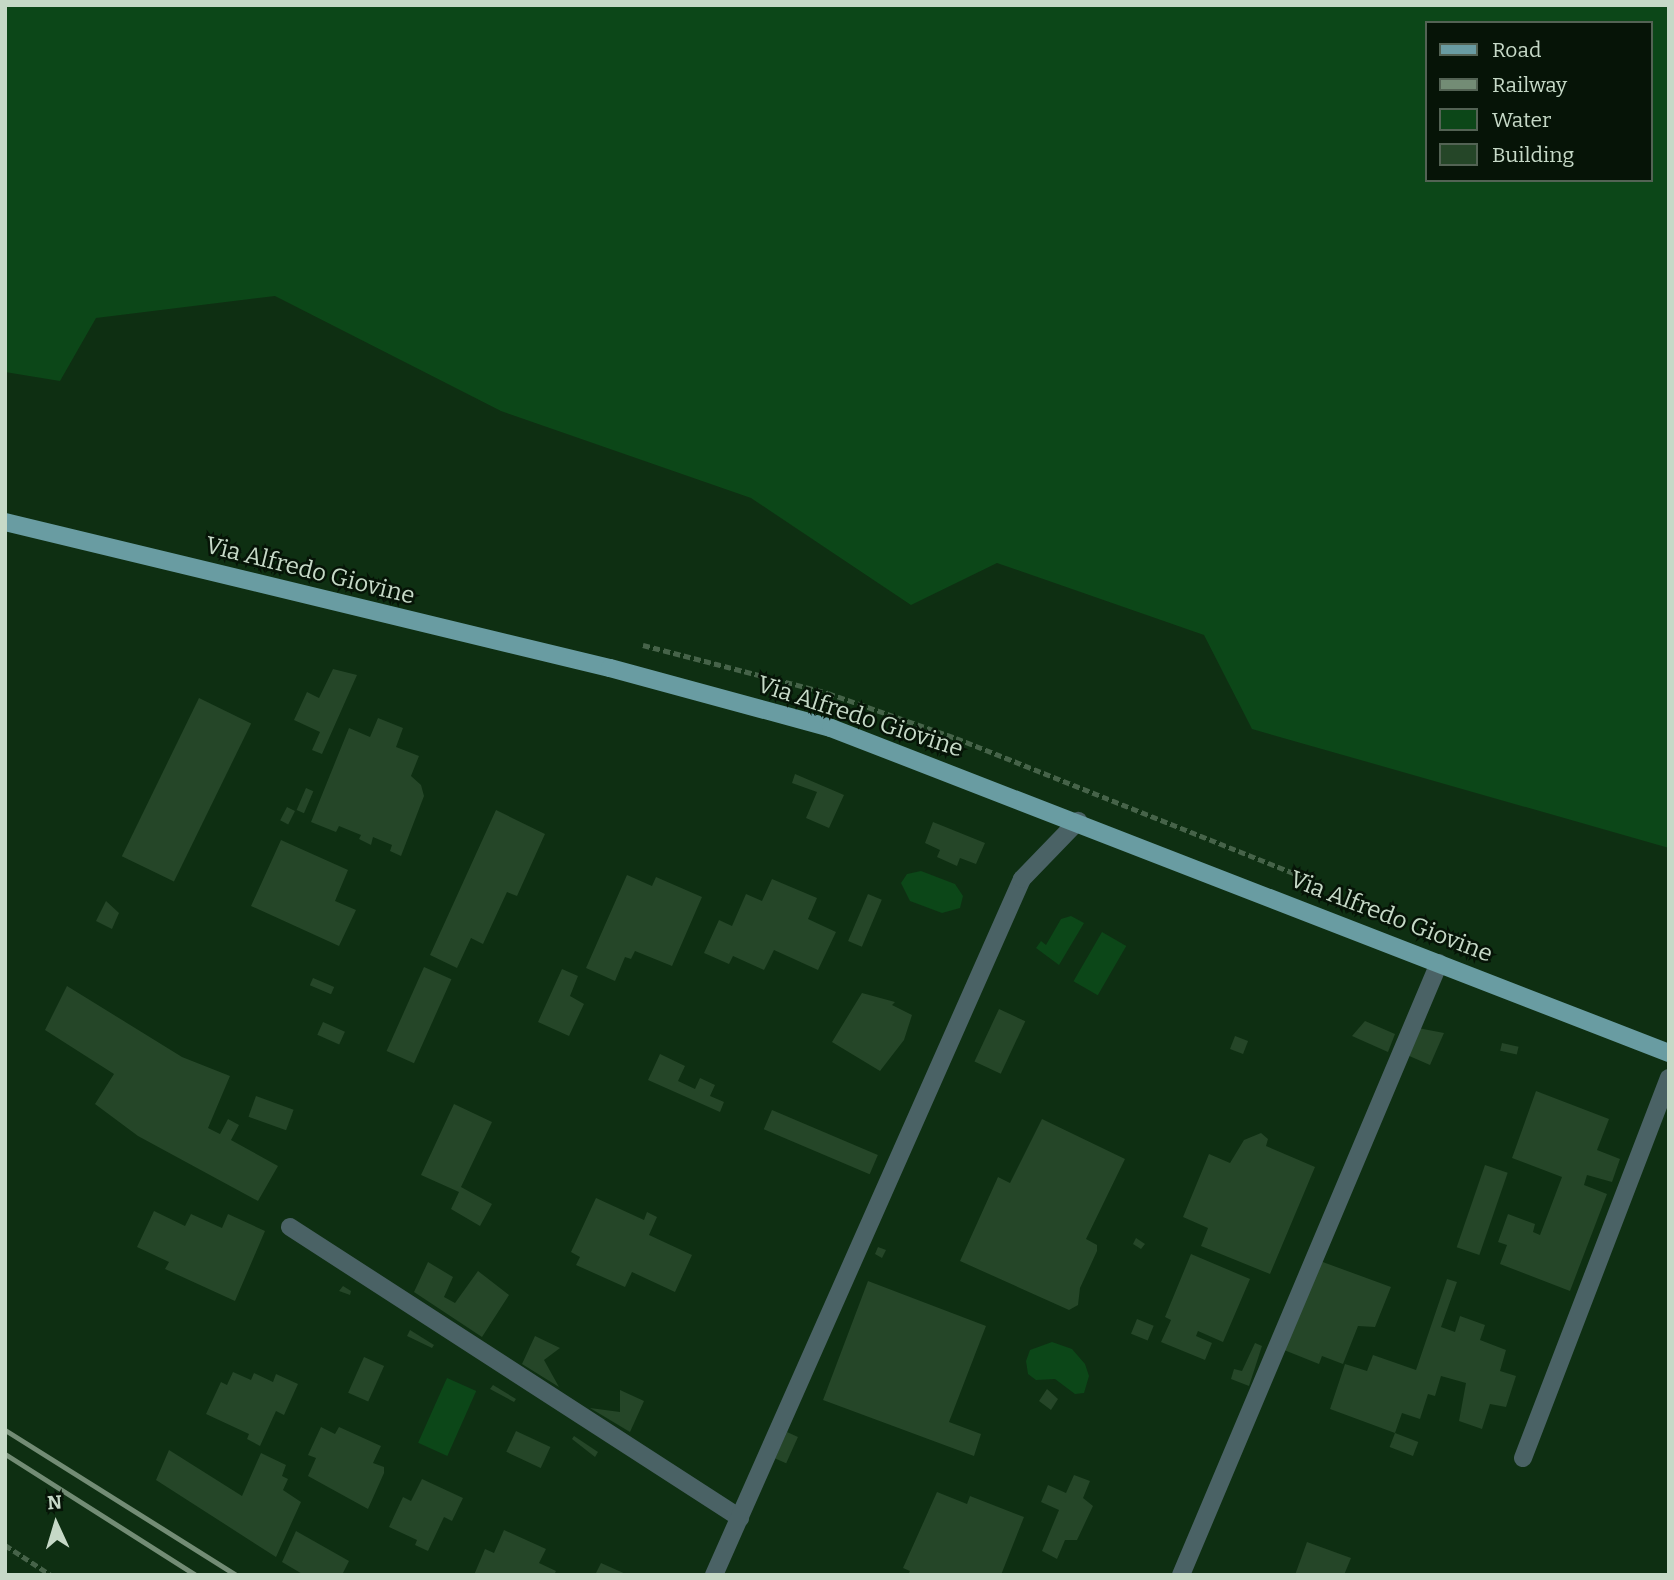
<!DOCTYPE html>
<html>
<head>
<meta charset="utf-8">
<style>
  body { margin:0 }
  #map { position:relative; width:1674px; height:1580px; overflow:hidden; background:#0e2f12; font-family:Bitter,serif }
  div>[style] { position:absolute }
  .water>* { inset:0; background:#0c4718; transform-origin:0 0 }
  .building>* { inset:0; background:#254628; transform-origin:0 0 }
  .path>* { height:4.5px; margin-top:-2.25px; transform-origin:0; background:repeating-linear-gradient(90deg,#466349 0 7px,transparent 0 10.5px) }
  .minor>* { height:18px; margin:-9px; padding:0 9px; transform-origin:9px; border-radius:9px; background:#4a6265 }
  .major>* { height:18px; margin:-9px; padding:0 9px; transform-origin:9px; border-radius:9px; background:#699ca2 }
  .rail>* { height:5px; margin:-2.5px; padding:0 2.5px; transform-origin:2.5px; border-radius:2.5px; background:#738c75 }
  span { translate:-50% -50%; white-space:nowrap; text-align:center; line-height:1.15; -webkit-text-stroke:5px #061407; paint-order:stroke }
  .street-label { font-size:24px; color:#c6d9c7 }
  .frame { position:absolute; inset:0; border:7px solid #c6d9c7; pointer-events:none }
  .legend { position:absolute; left:1425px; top:21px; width:228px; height:161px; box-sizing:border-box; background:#061407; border:2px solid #536354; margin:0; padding:9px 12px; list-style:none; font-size:21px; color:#c6d9c7 }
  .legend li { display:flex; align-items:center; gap:14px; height:35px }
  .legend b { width:35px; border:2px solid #536354 }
  .north { position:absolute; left:21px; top:1489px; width:70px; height:70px; -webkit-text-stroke:5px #061407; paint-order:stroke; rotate:356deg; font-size:19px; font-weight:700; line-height:28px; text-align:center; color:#c6d9c7 }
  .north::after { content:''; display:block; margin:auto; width:24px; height:32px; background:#c6d9c7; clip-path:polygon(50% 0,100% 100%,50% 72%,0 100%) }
</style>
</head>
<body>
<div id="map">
  <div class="water">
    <div style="clip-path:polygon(evenodd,5px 5px,1669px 5px,1669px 848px,1252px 729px,1204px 635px,997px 563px,911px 605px,751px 498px,501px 411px,275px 296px,96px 318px,60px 381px,5px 372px,5px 5px,1427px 23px,1651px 23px,1651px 180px,1427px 180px,1427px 23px)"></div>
    <div style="clip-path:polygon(921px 871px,955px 884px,963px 896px,960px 908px,942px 913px,910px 901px,901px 883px,907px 874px)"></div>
    <div style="clip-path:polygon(1071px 916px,1084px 923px,1059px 965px,1036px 948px,1041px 941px,1046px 945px,1061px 919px)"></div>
    <div style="left:1102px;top:932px;width:28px;height:57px;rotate:30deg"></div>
    <div style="clip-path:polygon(1052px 1342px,1072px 1349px,1085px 1364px,1089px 1376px,1084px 1393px,1075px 1394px,1055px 1379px,1036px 1380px,1028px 1374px,1026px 1361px,1030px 1350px)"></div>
    <div style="left:447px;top:1378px;width:32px;height:71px;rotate:24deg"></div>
  </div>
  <div class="building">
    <div style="clip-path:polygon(333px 669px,357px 675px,322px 754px,312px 750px,320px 732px,294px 720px,307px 692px,319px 698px)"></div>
    <div style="left:199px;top:698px;width:58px;height:176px;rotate:26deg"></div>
    <div style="clip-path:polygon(378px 718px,403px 728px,396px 747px,419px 756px,411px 776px,421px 785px,424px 796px,401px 856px,390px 851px,392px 845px,373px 837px,371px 845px,359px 839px,361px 835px,339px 826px,336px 832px,311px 822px,349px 728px,370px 737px)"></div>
    <div style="clip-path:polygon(795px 774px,844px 795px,829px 828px,806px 818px,817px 792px,792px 783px)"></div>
    <div style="left:306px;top:788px;width:8px;height:24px;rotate:23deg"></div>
    <div style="left:287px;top:807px;width:9px;height:15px;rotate:27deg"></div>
    <div style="clip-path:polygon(496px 810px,545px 834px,517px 896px,507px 892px,483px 944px,471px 938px,457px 968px,430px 955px)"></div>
    <div style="clip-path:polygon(933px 822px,985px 843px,976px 864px,960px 858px,957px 866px,937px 857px,940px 850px,925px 843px)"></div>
    <div style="clip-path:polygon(281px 840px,348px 870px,335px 901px,356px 910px,339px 946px,251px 906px)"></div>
    <div style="clip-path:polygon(627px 875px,652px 886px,656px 877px,702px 897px,672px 966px,635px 951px,631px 959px,625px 957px,615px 981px,586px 968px)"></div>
    <div style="clip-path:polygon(772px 879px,817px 898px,808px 919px,836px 932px,818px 970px,774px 950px,764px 970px,733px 956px,729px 964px,704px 953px,719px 920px,732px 926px,746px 894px,762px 901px)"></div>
    <div style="left:868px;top:894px;width:15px;height:51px;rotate:23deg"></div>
    <div style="clip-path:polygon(106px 901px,119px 913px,112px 929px,96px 921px)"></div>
    <div style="left:424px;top:967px;width:30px;height:92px;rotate:24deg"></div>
    <div style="clip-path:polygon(562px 969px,578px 976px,570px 996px,584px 1004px,569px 1036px,538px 1022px)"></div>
    <div style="left:313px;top:978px;width:23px;height:8px;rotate:23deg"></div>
    <div style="clip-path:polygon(67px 986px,182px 1057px,230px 1076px,208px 1128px,220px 1134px,228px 1119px,239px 1125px,231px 1140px,278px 1166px,258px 1201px,138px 1136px,95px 1104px,114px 1074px,45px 1030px)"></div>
    <div style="clip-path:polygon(862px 993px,895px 1002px,892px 1005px,912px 1015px,904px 1040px,880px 1071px,832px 1042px)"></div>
    <div style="left:999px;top:1009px;width:29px;height:58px;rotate:25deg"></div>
    <div style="clip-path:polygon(1365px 1021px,1395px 1034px,1388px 1052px,1352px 1036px)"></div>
    <div style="left:323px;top:1022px;width:24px;height:14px;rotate:24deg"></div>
    <div style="clip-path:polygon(1418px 1028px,1444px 1033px,1430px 1065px,1407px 1055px)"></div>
    <div style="left:1235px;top:1036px;width:14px;height:14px;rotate:21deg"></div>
    <div style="left:1502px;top:1043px;width:17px;height:8px;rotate:13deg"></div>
    <div style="clip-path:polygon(660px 1054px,685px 1066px,678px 1081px,695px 1089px,700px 1078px,715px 1085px,710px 1096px,724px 1102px,720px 1112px,648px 1080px)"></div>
    <div style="clip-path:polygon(1536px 1091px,1609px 1119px,1597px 1150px,1620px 1159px,1612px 1182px,1587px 1175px,1584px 1185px,1607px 1194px,1570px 1291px,1500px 1264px,1507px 1245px,1498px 1242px,1508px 1214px,1535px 1224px,1533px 1232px,1540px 1235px,1562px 1177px,1512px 1158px)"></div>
    <div style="left:256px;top:1096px;width:40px;height:22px;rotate:20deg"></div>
    <div style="clip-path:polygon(454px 1104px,492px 1122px,461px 1187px,492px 1204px,480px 1226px,451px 1209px,459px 1192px,421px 1175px)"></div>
    <div style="left:772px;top:1110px;width:115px;height:21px;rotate:23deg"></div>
    <div style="clip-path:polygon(1042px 1119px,1125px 1159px,1086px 1239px,1097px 1245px,1097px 1251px,1080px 1288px,1078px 1305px,1069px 1310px,960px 1261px,998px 1177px,1010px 1183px)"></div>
    <div style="clip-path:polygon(1261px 1133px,1268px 1139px,1266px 1146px,1315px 1167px,1270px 1274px,1201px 1246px,1208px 1228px,1183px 1217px,1209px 1154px,1230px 1163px,1244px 1140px)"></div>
    <div style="left:1485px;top:1165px;width:24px;height:87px;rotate:19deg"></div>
    <div style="clip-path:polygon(596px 1198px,644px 1220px,647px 1212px,657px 1217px,649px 1235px,692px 1255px,675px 1292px,632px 1272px,625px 1287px,576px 1265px,580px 1257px,571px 1252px)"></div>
    <div style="clip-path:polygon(154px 1211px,185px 1226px,191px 1214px,222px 1228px,228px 1214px,265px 1231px,235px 1301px,165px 1269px,169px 1262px,137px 1247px)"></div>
    <div style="clip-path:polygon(1136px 1238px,1145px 1244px,1141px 1249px,1133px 1244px)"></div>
    <div style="clip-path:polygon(878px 1247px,886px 1250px,882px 1258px,875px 1254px)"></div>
    <div style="clip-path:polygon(1191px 1254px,1250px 1279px,1223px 1342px,1198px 1331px,1196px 1336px,1212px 1343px,1205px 1360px,1161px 1342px,1171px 1320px,1165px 1317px)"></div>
    <div style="clip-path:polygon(1320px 1261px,1391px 1287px,1375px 1327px,1358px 1326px,1343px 1364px,1322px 1356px,1319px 1364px,1284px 1350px)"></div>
    <div style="clip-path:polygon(428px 1262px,453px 1277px,444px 1297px,455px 1303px,478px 1271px,509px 1295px,482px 1337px,414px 1292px)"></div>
    <div style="clip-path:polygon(1447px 1279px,1457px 1282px,1441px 1327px,1455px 1332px,1460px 1316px,1485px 1325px,1480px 1340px,1506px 1350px,1500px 1371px,1516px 1376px,1506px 1407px,1490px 1404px,1482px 1429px,1459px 1421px,1466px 1383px,1441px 1376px,1435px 1396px,1428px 1394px,1420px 1419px,1402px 1413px,1395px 1433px,1330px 1409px,1345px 1364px,1367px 1371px,1373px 1355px,1416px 1370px)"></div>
    <div style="clip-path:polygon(868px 1281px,986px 1326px,949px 1422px,981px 1434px,974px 1456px,823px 1400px)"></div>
    <div style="clip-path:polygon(343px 1286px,351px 1291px,350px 1295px,339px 1291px)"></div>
    <div style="left:1137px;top:1319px;width:18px;height:16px;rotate:22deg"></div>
    <div style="clip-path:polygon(410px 1330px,434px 1345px,432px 1348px,407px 1336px)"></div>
    <div style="clip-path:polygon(535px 1336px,560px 1348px,544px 1360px,559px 1387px,522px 1364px)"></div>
    <div style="clip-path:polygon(1255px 1343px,1262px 1346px,1249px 1386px,1231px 1379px,1234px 1369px,1242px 1371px)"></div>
    <div style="left:364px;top:1357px;width:22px;height:39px;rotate:24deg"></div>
    <div style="clip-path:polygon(233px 1372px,251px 1380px,254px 1373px,273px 1382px,276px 1374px,298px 1384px,284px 1415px,276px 1411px,260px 1446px,247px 1439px,249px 1434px,206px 1414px,221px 1382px,227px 1385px)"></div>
    <div style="clip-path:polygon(493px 1385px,516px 1399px,514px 1402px,490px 1389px)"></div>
    <div style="clip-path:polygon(1047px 1389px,1058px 1399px,1051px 1410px,1039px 1401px)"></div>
    <div style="clip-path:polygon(620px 1390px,644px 1401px,630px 1432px,590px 1408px,620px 1412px)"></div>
    <div style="clip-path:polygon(321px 1427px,335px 1434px,339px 1427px,381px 1446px,373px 1463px,384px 1467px,384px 1473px,368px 1509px,308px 1476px,316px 1458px,308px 1455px)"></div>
    <div style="left:516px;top:1431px;width:38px;height:23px;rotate:25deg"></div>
    <div style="left:787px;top:1432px;width:12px;height:29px;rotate:24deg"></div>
    <div style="left:1395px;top:1433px;width:25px;height:15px;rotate:21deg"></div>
    <div style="clip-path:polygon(574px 1436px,598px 1452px,595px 1457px,572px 1439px)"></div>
    <div style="clip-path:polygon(169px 1450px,242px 1496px,261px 1453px,286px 1465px,282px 1476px,288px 1479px,283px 1490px,301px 1502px,276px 1557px,156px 1480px)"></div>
    <div style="clip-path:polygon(1074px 1475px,1090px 1481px,1083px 1498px,1093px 1506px,1077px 1540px,1065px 1540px,1057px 1559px,1042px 1551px,1059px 1510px,1041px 1502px,1048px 1485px,1066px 1493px)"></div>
    <div style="clip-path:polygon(422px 1479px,463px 1498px,452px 1521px,444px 1517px,428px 1551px,415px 1545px,417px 1540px,389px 1527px,403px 1497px,411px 1501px)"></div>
    <div style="clip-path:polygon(937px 1492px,967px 1504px,970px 1496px,1024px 1517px,1001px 1575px,908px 1575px,910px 1571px,903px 1568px)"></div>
    <div style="clip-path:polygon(504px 1530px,546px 1549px,539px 1563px,556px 1571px,554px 1575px,474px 1575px,485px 1549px,494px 1553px)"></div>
    <div style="clip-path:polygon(296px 1531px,349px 1561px,342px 1575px,304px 1575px,282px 1562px)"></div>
    <div style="clip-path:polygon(1307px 1542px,1351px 1558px,1344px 1575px,1295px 1575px)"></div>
    <div style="clip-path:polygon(601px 1563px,628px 1575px,595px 1575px)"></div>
  </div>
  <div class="path">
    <div style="left:643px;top:645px;width:191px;rotate:14.5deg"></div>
    <div style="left:828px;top:693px;width:136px;rotate:19.4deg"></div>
    <div style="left:956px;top:738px;width:395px;rotate:21.8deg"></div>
    <div style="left:5px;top:1545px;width:55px;rotate:33.1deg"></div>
  </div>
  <div class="minor">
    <div style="left:290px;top:1227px;width:536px;rotate:32.89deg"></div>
    <div style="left:1523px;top:1458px;width:407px;rotate:-69deg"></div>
    <div style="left:714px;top:1575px;width:761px;rotate:-66.13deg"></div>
    <div style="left:1022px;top:879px;width:81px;rotate:-46deg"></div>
    <div style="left:1181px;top:1575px;width:664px;rotate:-67.14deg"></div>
  </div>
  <div class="major">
    <div style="left:5px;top:522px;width:622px;rotate:13.57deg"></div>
    <div style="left:610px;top:668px;width:229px;rotate:15.2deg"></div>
    <div style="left:831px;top:728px;width:899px;rotate:21.2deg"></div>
  </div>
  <div class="rail">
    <div style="left:5px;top:1430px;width:273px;rotate:32.1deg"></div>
    <div style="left:5px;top:1454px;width:226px;rotate:32.4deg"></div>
  </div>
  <div class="street-label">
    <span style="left:310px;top:571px;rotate:14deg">Via Alfredo Giovine</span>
    <span style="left:860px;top:717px;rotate:18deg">Via Alfredo Giovine</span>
    <span style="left:1391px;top:917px;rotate:21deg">Via Alfredo Giovine</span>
  </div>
  <div class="frame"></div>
  <ul class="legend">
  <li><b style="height:9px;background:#699ca2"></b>Road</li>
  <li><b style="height:9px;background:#738c75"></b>Railway</li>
  <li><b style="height:19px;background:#0c4718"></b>Water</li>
  <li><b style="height:19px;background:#254628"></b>Building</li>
  </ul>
  <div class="north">N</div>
</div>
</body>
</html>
